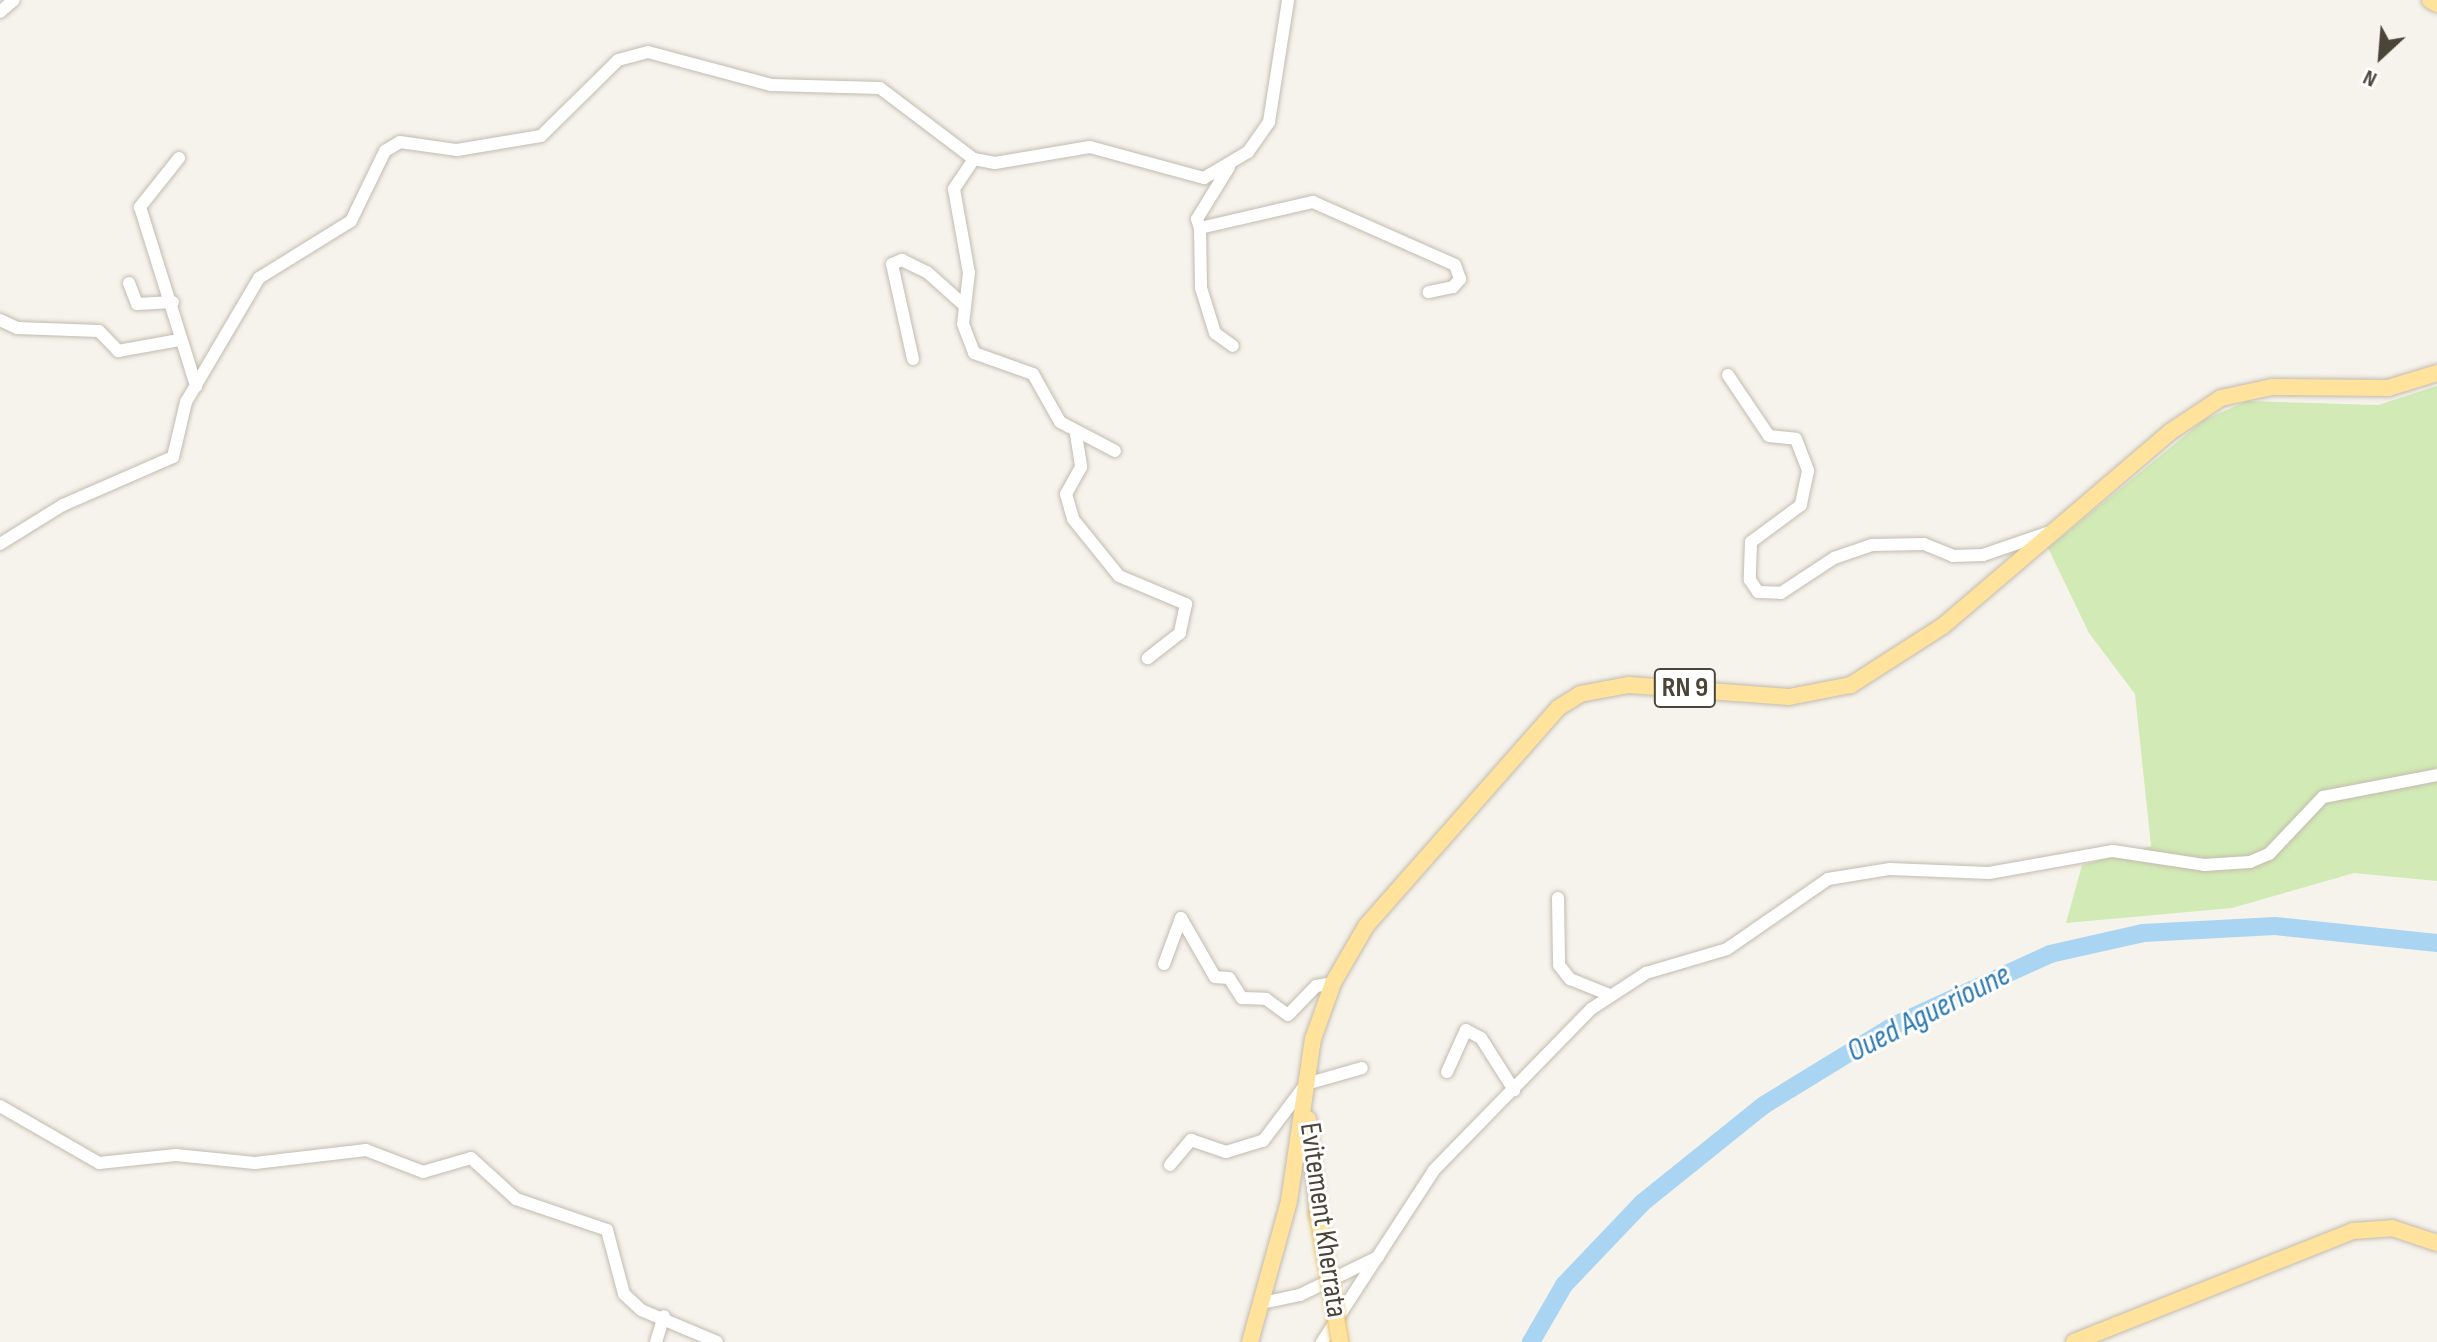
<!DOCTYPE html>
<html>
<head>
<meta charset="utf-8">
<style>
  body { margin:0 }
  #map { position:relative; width:2437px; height:1342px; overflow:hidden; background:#f6f3ec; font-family:"Sofia Sans Condensed",sans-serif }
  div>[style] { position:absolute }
  .green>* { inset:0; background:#d2eab5 }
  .river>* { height:18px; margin:-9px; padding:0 9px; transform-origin:9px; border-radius:9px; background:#a9d4f2 }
  .roads { filter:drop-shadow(0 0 2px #c2bbae) drop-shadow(0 0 2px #c2bbae) }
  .minor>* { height:12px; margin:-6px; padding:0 6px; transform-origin:6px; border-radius:6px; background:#fff }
  .major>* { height:16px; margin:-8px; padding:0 8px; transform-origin:8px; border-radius:8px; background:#ffe39c }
  .bridges { filter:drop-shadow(0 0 2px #e6c16a) drop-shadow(0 0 2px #e6c16a) }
  .major-bridge>* { height:16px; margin:-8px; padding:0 8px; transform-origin:8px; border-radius:8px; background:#ffe39c }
  span { translate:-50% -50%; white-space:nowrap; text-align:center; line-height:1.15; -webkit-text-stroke:6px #fff; paint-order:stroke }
  .shield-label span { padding:2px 6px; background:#fff; border:2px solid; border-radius:6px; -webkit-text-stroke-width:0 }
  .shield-label { font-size:28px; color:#4b4439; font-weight:700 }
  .street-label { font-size:30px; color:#4b4439 }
  .water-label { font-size:32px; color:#2e7ab2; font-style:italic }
  .north { position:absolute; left:2341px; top:16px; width:80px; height:80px; -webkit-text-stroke:6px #fff; paint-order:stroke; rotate:206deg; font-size:22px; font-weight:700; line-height:32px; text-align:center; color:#4b4439 }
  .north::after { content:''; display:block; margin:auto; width:28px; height:36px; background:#4b4439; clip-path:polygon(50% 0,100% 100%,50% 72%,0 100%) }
</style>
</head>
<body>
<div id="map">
  <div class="green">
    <div style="clip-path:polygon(2437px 386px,2437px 881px,2354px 873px,2232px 908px,2066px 923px,2082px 865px,2151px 846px,2135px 694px,2089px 633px,2048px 548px,2204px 420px,2247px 401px,2378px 405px)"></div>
  </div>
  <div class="river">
    <div style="left:1531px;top:1342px;width:66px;rotate:-59.9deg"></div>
    <div style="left:1564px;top:1285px;width:113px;rotate:-46.4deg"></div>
    <div style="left:1642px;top:1203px;width:156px;rotate:-38.8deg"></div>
    <div style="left:1764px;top:1105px;width:151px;rotate:-31.5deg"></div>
    <div style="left:1893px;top:1026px;width:173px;rotate:-24.6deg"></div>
    <div style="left:2050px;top:954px;width:95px;rotate:-12.7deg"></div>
    <div style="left:2143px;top:933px;width:132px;rotate:-3deg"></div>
    <div style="left:2275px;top:926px;width:163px;rotate:6deg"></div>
  </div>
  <div class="roads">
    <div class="minor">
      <div style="left:0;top:12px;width:18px;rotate:-41deg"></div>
      <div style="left:179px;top:158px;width:63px;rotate:128.5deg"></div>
      <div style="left:140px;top:207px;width:188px;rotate:72.6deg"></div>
      <div style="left:974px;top:159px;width:36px;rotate:124deg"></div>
      <div style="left:954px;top:189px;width:85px;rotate:79.9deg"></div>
      <div style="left:969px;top:273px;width:51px;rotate:96.7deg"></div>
      <div style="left:963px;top:324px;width:31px;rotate:69deg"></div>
      <div style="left:974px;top:353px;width:63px;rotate:19.6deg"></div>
      <div style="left:1033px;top:374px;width:55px;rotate:60.6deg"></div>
      <div style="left:1060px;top:422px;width:62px;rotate:27.8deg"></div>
      <div style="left:1229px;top:167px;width:61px;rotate:121.6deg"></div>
      <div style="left:1197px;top:219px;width:9px;rotate:72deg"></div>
      <div style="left:1200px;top:228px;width:116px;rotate:-13deg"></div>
      <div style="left:1313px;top:202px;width:155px;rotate:23.9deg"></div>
      <div style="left:1455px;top:265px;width:15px;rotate:70deg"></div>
      <div style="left:1460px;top:279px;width:11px;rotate:131deg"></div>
      <div style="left:1453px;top:287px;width:25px;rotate:168deg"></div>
      <div style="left:1200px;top:228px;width:60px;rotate:89deg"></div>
      <div style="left:1201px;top:288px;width:47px;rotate:72.7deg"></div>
      <div style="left:1215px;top:333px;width:22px;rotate:36deg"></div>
      <div style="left:129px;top:283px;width:22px;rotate:69deg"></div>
      <div style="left:137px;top:304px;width:36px;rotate:-3deg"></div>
      <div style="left:0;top:320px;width:19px;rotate:25deg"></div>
      <div style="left:17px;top:328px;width:82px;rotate:2.1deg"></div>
      <div style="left:99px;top:331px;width:28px;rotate:46deg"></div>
      <div style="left:118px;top:351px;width:62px;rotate:-10.2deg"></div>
      <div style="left:913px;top:359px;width:97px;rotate:-102.5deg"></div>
      <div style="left:892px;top:264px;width:11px;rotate:-22deg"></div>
      <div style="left:902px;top:260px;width:28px;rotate:26deg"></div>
      <div style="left:927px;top:272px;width:51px;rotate:41.8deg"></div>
      <div style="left:1728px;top:375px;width:73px;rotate:56.1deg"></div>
      <div style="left:1769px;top:436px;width:27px;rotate:6deg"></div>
      <div style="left:1796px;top:439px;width:34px;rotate:69deg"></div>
      <div style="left:1808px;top:471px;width:35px;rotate:102deg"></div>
      <div style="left:1801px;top:505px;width:62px;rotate:143.5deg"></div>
      <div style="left:1751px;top:542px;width:38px;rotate:92deg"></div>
      <div style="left:1750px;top:580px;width:14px;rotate:56deg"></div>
      <div style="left:1758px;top:592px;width:23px;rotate:2deg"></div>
      <div style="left:1781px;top:593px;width:64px;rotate:-33.4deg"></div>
      <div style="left:1834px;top:558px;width:40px;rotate:-18.9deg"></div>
      <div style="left:1872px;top:545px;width:52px;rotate:-1.1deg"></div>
      <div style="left:1924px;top:544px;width:31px;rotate:22deg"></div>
      <div style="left:1953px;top:556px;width:30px;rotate:-2deg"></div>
      <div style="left:1983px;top:555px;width:71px;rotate:-18.9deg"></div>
      <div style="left:1076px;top:434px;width:33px;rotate:81deg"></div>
      <div style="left:1081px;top:467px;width:31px;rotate:119deg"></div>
      <div style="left:1066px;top:494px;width:26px;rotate:74deg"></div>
      <div style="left:1073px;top:519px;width:73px;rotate:51.1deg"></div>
      <div style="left:1119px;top:576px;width:73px;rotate:22.7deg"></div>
      <div style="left:1186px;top:604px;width:30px;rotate:102deg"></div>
      <div style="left:1180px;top:633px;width:41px;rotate:142deg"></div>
      <div style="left:0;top:544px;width:74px;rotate:-31.8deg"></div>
      <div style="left:63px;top:505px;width:120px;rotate:-23.6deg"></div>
      <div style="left:173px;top:457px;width:57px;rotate:-76.7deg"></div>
      <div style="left:186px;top:402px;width:144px;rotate:-59.5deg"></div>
      <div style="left:259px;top:278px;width:108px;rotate:-31.8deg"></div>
      <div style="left:351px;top:221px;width:78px;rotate:-64.1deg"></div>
      <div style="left:385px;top:151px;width:17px;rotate:-31deg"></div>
      <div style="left:400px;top:142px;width:58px;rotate:8deg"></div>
      <div style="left:457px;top:150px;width:85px;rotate:-9.5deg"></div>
      <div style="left:541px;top:136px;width:108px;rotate:-44.6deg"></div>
      <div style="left:618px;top:60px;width:31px;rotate:-15deg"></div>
      <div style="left:648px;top:52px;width:127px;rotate:15deg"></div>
      <div style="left:771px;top:85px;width:109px;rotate:1.6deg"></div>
      <div style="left:880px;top:88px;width:118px;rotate:37.1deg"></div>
      <div style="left:974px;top:159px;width:21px;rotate:11deg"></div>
      <div style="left:995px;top:163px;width:96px;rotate:-9.6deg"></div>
      <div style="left:1090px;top:147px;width:118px;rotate:15.2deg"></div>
      <div style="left:1204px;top:178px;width:51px;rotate:-30.6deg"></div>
      <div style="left:1248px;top:152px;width:37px;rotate:-55deg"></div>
      <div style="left:1269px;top:122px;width:123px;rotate:-81.1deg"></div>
      <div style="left:1558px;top:898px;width:67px;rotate:89.1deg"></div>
      <div style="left:1559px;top:965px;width:18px;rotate:52deg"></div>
      <div style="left:1570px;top:979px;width:43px;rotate:21.8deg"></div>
      <div style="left:1164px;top:964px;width:49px;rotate:-69.7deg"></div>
      <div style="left:1181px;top:918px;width:68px;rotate:60deg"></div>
      <div style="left:1215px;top:977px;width:14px;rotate:4deg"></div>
      <div style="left:1229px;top:978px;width:24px;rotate:57deg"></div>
      <div style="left:1242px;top:998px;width:24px;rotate:2deg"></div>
      <div style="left:1266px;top:999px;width:27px;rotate:36deg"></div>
      <div style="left:1288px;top:1015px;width:40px;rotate:-46deg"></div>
      <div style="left:1316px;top:986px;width:17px;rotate:-10deg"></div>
      <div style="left:1447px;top:1072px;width:46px;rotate:-65.7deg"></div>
      <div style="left:1466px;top:1030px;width:17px;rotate:28deg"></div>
      <div style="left:1481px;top:1038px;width:62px;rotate:57.6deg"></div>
      <div style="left:0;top:1106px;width:114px;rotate:29.9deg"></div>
      <div style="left:99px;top:1163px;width:77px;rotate:-5.9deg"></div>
      <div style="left:176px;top:1155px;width:79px;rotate:5.8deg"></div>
      <div style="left:255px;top:1163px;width:112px;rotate:-6.7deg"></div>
      <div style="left:366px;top:1150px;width:61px;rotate:21.1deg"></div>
      <div style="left:423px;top:1172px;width:50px;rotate:-16.3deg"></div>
      <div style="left:471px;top:1158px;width:61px;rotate:42.3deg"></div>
      <div style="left:516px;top:1199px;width:96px;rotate:18.8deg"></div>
      <div style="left:607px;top:1230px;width:66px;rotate:75.1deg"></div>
      <div style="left:624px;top:1294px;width:23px;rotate:43deg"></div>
      <div style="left:641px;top:1310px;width:82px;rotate:22.8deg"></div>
      <div style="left:1170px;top:1165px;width:33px;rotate:-50deg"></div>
      <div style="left:1191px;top:1140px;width:37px;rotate:19deg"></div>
      <div style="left:1226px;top:1152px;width:39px;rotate:-17deg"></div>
      <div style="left:1263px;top:1141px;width:71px;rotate:-53deg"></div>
      <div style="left:1306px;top:1084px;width:58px;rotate:-15.9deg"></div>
      <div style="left:1262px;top:1303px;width:39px;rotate:-12deg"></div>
      <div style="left:1300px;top:1295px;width:87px;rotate:-26deg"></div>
      <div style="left:656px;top:1342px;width:27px;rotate:-73deg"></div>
      <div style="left:1322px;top:1342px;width:205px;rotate:-56.9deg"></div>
      <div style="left:1434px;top:1170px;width:225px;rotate:-45.7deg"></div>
      <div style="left:1591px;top:1009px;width:66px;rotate:-33.2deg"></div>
      <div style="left:1646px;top:973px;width:84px;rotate:-16.5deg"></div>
      <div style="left:1727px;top:949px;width:123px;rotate:-34.7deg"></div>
      <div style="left:1828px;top:879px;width:63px;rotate:-9.2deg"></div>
      <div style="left:1890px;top:869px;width:99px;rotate:2.3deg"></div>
      <div style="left:1989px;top:873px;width:126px;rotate:-10.1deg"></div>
      <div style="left:2113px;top:851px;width:92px;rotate:8.7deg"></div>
      <div style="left:2204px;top:865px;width:46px;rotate:-3.7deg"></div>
      <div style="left:2250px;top:862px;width:21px;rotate:-23deg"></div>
      <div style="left:2269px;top:854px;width:79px;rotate:-46.5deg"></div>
      <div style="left:2323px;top:797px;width:116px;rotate:-10.9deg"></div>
    </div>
    <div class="major">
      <div style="left:2430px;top:0;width:8px;rotate:30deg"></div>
      <div style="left:1308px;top:1119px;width:96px;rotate:84deg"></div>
      <div style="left:1250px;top:1342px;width:146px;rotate:-74.5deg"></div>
      <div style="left:1289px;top:1201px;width:164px;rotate:-81.6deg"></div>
      <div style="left:1313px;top:1039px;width:59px;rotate:-70.3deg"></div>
      <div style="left:1333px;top:983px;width:66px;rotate:-59.9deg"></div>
      <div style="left:1366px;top:926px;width:290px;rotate:-48.6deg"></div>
      <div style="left:1558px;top:708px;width:26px;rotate:-32deg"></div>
      <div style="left:1580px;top:694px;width:50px;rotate:-10.4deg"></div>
      <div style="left:1629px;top:685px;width:160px;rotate:4.3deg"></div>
      <div style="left:1789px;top:697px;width:63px;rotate:-11deg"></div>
      <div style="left:1851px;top:685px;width:109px;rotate:-32.7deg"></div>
      <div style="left:1943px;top:626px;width:299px;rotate:-40.5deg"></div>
      <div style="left:2170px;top:432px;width:61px;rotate:-33.7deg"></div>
      <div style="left:2221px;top:398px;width:52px;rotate:-12.2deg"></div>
      <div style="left:2272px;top:387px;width:116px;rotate:0.5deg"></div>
      <div style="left:2388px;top:388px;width:51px;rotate:-17deg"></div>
      <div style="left:2074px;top:1342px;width:300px;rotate:-21.7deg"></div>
      <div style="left:2353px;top:1231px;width:39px;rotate:-4deg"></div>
      <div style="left:2392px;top:1228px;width:47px;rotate:18.4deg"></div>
    </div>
  </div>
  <div class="bridges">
    <div class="major-bridge">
      <div style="left:1318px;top:1214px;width:130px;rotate:80.2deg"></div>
    </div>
  </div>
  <div class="shield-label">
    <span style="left:1685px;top:688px">RN 9</span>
  </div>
  <div class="street-label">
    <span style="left:1323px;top:1220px;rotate:82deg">Evitement Kherrata</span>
  </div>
  <div class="water-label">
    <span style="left:1929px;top:1014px;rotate:-27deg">Oued Aguerioune</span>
  </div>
  <div class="north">N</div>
</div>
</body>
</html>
